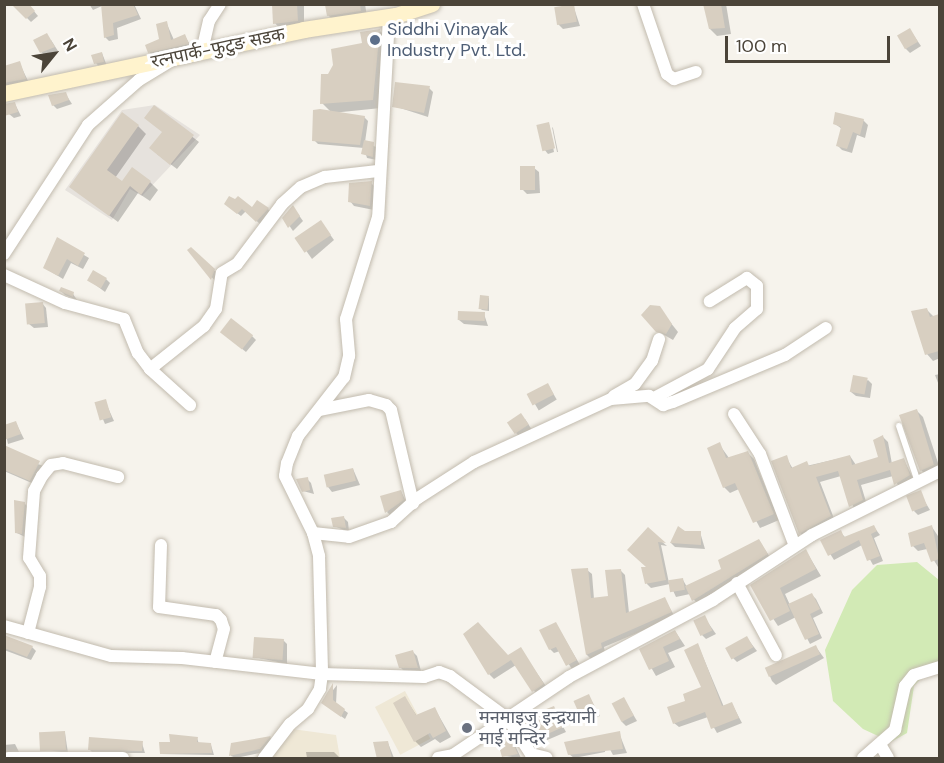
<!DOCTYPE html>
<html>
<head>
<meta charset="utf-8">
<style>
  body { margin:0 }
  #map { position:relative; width:944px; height:763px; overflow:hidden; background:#f6f3ec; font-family:"DM Sans","Noto Sans Devanagari",sans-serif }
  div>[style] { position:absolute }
  .industrial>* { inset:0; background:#e6e2dd }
  .education>* { inset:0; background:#efe8d6; transform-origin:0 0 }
  .green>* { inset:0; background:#d2eab5 }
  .shadow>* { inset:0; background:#0003; transform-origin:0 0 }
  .building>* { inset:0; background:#d8cfc1; transform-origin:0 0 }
  .roads { filter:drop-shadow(0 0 2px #c2bbae) drop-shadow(0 0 2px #c2bbae) }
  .lane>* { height:6px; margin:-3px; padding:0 3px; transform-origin:3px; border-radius:3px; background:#fff }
  .street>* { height:12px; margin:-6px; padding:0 6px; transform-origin:6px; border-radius:6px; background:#fff }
  .secondary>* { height:16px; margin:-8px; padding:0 8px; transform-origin:8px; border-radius:8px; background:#fff3cd }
  .dots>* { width:16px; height:16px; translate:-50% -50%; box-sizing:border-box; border:3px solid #fff; border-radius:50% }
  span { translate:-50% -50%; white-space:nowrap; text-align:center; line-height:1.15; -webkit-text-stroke:6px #fff; paint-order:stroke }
  .service-label { font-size:18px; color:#4e5e75 }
  .left { translate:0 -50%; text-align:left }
  .street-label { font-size:18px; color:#4b4439 }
  .worship-label { font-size:18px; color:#5b616d }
  .frame { position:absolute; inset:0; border:6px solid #4b4439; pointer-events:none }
  .north { position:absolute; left:24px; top:24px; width:60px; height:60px; -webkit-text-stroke:4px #fff; paint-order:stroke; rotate:60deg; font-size:16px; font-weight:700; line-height:24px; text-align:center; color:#4b4439 }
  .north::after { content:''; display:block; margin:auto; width:21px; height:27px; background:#4b4439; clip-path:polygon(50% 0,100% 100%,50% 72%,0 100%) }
  .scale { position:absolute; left:725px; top:36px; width:165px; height:27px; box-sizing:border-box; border:3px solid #4b4439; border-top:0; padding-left:8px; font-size:18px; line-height:21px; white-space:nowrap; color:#4b4439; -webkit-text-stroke:4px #fff; paint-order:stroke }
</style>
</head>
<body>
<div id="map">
  <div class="industrial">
    <div style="clip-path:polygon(155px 105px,200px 135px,142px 196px,130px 189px,112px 220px,65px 190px,122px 110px)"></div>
  </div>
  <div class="education">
    <div style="left:405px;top:691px;width:54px;height:34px;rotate:62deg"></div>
    <div style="clip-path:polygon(292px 729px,336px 735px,340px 758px,272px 758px)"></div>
  </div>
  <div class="green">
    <div style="clip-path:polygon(917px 562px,939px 580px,939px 660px,914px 686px,907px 733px,891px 742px,863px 729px,833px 701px,825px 650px,852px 590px,877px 565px)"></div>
  </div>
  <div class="shadow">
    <div style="clip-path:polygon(13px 4px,28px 4px,38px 16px,31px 22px)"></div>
    <div style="clip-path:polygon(134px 4px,141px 19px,117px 28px,118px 39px,109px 41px,105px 37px,102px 6px,93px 10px,89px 4px)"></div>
    <div style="clip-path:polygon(273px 4px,304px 4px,304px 26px,281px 30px,275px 23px)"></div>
    <div style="clip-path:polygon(365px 4px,367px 17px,335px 22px,328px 15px,327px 7px)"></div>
    <div style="clip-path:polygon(705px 4px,726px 4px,731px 34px,717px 36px,710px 29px)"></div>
    <div style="clip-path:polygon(573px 5px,580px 26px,563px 29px,558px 24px)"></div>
    <div style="clip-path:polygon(166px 22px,174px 40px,185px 36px,192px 48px,154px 56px,149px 52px,161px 40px)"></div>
    <div style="clip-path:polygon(910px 30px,921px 46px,910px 53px,906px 49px)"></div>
    <div style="clip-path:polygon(380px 31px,388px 39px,381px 108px,332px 113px,322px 103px,329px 75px)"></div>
    <div style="clip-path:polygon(51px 40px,58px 51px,46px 56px,41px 52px)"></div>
    <div style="clip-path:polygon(102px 53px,107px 66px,100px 68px,96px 63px)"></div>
    <div style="clip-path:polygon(19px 62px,29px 83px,4px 90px,4px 64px,6px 67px)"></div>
    <div style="clip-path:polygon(429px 88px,433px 92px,428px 117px,394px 106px)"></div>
    <div style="clip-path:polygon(65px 93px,72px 104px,57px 109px,53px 105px)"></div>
    <div style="clip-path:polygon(15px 104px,21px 116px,14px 118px,9px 114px)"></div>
    <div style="clip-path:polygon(154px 107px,199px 142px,177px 169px,157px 154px,163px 132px)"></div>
    <div style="clip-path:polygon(364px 117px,368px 121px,365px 142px,378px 148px,377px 160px,367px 158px,364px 148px,318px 144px,314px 140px)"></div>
    <div style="clip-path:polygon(863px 120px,868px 125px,865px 138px,857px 135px,852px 153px,842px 150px,838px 146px,842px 129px,834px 123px)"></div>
    <div style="clip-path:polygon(549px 124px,554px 152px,548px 154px,544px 149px)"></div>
    <div style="clip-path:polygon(138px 126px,146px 134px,115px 178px,123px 183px,150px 182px,158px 190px,150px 201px,138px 193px,118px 222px,71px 187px)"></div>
    <div style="clip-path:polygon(552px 127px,553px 128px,558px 152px,557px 152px)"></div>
    <div style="clip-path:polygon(534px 168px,539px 172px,540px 193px,527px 194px,523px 190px)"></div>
    <div style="clip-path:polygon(371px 183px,375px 187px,374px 210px,354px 206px,350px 201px)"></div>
    <div style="clip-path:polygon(229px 207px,268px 209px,271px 212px,260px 224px,246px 211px,241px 216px)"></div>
    <div style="clip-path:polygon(293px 207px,303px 221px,293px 231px,284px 218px)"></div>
    <div style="clip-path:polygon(321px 222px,334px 240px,312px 259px,300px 242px)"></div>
    <div style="clip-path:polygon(57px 239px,89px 258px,83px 269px,71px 263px,63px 279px,45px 268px)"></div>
    <div style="clip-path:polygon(191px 249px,218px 274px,216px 282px,189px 251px)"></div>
    <div style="clip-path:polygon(106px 279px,110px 283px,105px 292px,89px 280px)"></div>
    <div style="clip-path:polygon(61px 291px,73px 294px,77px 300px,65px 295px)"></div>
    <div style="clip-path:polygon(489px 297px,489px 311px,482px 310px,480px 308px)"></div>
    <div style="clip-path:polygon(42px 303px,46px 308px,48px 327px,34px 328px,29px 324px)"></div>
    <div style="clip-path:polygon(659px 308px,678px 332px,673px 340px,654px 329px)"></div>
    <div style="clip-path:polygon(926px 309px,934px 317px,940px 315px,940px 358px,933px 361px,927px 354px)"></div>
    <div style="clip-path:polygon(484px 314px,488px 326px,464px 324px,459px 320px)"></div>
    <div style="clip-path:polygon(225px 335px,252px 336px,256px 340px,246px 352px)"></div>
    <div style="clip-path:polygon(940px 374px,940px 388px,935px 375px)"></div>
    <div style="clip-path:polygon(868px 380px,872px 384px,870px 398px,856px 396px,851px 392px)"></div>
    <div style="left:548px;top:385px;width:17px;height:21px;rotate:59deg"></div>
    <div style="clip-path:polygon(105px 401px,114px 421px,105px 424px,96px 403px)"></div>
    <div style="clip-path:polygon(916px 410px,923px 417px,940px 469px,928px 477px,921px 470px)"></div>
    <div style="clip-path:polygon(525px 419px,532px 430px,520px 437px,516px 433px)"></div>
    <div style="clip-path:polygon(16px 423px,24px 439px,8px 444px,4px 427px)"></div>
    <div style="clip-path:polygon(883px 437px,888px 442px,892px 464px,904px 460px,914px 480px,900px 489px,893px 476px,861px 485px,867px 505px,855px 511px,841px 476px,820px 482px,835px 521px,805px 538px,800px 533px,786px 457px,793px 469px,850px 456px,856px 465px,880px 458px)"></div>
    <div style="clip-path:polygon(719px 444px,729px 458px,748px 453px,754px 459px,779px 520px,760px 528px,739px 489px,730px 493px,724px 487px)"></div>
    <div style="clip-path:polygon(4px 454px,44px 466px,34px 484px,4px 471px)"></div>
    <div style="clip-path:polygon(353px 469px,360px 485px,332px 492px,328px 487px)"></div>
    <div style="clip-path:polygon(307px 479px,311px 483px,314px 494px,303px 491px)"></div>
    <div style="clip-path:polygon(401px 491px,407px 504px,391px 516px,387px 512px)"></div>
    <div style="clip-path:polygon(919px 492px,930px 510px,918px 515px,914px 511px)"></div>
    <div style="clip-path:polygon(24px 503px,28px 507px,25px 537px,17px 533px)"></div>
    <div style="clip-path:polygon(343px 517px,348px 522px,349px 532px,334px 526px)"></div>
    <div style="clip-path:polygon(874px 527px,880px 535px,874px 538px,883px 561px,873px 565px,862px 545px,834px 560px,822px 541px,840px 532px,846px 538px)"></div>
    <div style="clip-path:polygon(932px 527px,940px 539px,938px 567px,927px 549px,918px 551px,913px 546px)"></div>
    <div style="clip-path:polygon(648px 530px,667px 546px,661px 545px,669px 583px,683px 580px,687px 587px,723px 569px,759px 541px,772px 560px,698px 605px,690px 594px,676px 597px,670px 584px,651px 588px,647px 584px)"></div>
    <div style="clip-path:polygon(700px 532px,705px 549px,675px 547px,671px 543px,685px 533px)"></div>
    <div style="clip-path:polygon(806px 551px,821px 576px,785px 594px,790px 605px,812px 595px,816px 599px,823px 613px,813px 618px,822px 638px,810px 644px,796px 617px,778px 626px,752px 586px)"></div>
    <div style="clip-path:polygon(572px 570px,587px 570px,592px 574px,594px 599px,610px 597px,621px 571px,625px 575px,629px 613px,664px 598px,675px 617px,604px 647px,605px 653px,591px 659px,587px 655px)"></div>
    <div style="clip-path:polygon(704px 617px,716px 634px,706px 639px,702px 635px)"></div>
    <div style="clip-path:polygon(556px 624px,580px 665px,572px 669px,560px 651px,554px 653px,550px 649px)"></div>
    <div style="clip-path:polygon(675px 631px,685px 646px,668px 653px,675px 667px,656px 676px,641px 650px)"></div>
    <div style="clip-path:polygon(4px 637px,32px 647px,36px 651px,31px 660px,4px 650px)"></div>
    <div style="clip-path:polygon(747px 638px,757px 651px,737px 662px,733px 658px)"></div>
    <div style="clip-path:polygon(283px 640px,287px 644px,287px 664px,254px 657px)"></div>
    <div style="clip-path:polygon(698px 645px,724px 707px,732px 704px,742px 723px,717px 733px,708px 717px,679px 727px,674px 723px,687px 702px,703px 688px)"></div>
    <div style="clip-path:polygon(816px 647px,824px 658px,776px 685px,772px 681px,768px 672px)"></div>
    <div style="clip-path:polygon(520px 649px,548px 689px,538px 696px,516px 665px,494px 679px,489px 674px)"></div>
    <div style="clip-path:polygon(412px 651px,417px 656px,421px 671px,405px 672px,400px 667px)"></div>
    <div style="clip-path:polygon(337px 685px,336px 704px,348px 713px,345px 719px,323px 703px)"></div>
    <div style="clip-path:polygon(589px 696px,600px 716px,587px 722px,583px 718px)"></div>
    <div style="clip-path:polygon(405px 698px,417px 716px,435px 709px,451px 737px,440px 743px,435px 739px,421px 747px,415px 741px)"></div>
    <div style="clip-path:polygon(624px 699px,637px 721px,626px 726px,622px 722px)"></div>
    <div style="clip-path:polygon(553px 708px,566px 732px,538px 744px,533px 740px)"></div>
    <div style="clip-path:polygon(65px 733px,68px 753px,40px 749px)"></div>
    <div style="clip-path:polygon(619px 733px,627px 753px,613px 755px,606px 742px,605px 752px,574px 758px,569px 754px)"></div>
    <div style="clip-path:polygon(270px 737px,273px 740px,264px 752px,236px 758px,231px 756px,232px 744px)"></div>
    <div style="clip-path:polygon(197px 738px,199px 744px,211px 745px,214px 755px,161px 754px)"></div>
    <div style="clip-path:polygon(510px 739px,514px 743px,521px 758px,504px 756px)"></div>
    <div style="clip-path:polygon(142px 743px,145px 753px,93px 753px,89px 749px)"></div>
    <div style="clip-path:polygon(388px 743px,394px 758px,379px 758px)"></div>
    <div style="clip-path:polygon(15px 744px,20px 754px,4px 758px,4px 745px)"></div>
    <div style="clip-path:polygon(306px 752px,334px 752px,340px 758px,307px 758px)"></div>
  </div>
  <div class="building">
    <div style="clip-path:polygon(11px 4px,29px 4px,35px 11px,26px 19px)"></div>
    <div style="clip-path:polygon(101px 4px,133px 4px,138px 15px,113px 23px,114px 35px,104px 38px)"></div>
    <div style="clip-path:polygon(272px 4px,297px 4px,298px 21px,273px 24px)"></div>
    <div style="clip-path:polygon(360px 4px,361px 11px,327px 16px,325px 5px)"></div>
    <div style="left:574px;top:4px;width:18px;height:20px;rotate:81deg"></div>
    <div style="clip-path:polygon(703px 4px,721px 4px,725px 28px,709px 29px)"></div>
    <div style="clip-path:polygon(167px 21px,171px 40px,185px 34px,189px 44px,148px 53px,145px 45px,159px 39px,156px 24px)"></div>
    <div style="left:910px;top:28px;width:16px;height:15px;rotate:60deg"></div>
    <div style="clip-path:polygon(380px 29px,373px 100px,320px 104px,321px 74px,328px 74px,333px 65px,331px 49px,362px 43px,360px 32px)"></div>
    <div style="clip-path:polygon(47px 33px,55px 47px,40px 53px,33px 40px)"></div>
    <div style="clip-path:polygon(102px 52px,104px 62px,94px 64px,91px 55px)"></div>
    <div style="clip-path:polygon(20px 61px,26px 79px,4px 83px,4px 66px)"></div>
    <div style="clip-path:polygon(395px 82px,430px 86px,424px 113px,392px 107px)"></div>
    <div style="clip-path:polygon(66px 92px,69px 100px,52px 106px,48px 95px)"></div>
    <div style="clip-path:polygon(15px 102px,18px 112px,4px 116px,4px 104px)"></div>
    <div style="clip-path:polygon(154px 105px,194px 135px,170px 165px,149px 148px,162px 132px,144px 118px)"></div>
    <div style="clip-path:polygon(320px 109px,365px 116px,360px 145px,312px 141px,313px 110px)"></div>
    <div style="clip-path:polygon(122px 112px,139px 125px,107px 170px,122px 181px,132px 167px,151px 181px,141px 195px,130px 186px,109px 216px,69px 187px)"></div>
    <div style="clip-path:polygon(835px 112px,864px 119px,860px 135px,853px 132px,847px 149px,836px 146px,841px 127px,833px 124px)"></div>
    <div style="left:549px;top:122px;width:27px;height:13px;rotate:77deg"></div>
    <div style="clip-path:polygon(364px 140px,374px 142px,373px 157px,361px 154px)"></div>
    <div style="left:520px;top:166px;width:15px;height:24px"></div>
    <div style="clip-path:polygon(372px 181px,370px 206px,348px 202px,349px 183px)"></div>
    <div style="clip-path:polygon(229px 196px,235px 199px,238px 196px,252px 207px,257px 200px,269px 208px,256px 222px,242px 209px,237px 214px,224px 204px)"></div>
    <div style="clip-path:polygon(293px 205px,300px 216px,288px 228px,282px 218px)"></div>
    <div style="left:321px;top:220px;width:18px;height:32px;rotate:56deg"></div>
    <div style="clip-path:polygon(57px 237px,85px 253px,78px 266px,67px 259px,58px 276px,43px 268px)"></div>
    <div style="clip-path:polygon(191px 247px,215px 269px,211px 280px,187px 250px)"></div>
    <div style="left:93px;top:270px;width:16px;height:12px;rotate:30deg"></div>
    <div style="clip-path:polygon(61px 287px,74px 292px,73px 297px,59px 291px)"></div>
    <div style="left:480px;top:295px;width:9px;height:14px;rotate:6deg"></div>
    <div style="left:43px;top:302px;width:21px;height:18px;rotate:85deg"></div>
    <div style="clip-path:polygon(650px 305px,660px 306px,672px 324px,666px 334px,656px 332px,641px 315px)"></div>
    <div style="clip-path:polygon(927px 308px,930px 317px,939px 314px,939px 351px,925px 355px,911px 311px)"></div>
    <div style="left:458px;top:311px;width:27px;height:9px;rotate:2deg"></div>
    <div style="left:231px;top:318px;width:28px;height:18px;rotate:38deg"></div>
    <div style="left:853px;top:375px;width:15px;height:17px;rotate:11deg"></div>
    <div style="left:548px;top:383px;width:13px;height:24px;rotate:63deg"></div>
    <div style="left:106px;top:399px;width:19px;height:12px;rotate:74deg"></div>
    <div style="clip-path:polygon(917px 409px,934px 465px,920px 471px,899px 415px)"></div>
    <div style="left:521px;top:413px;width:14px;height:17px;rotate:56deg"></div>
    <div style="clip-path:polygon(16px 421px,21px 434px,4px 440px,4px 425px)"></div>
    <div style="clip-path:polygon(883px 435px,889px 463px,904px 458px,910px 475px,894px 485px,890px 470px,857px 480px,863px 500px,849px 507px,838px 471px,816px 477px,831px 516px,799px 534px,771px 461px,787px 455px,791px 468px,807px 461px,809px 466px,850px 455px,852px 465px,878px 457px,873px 440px)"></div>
    <div style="clip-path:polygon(720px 442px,726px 458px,748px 451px,774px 514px,753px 523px,735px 483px,723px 488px,707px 448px)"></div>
    <div style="clip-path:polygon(4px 445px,40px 461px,30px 481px,4px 470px)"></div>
    <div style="left:353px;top:468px;width:13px;height:30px;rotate:77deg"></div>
    <div style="clip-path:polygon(308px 477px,310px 490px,302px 492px,296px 479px)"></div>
    <div style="clip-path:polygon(401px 490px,404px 500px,385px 513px,380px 496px)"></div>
    <div style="left:921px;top:490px;width:17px;height:16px;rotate:69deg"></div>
    <div style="clip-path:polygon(14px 500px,25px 502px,22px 534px,15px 533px)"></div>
    <div style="clip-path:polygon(344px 516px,346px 528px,333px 527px,331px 518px)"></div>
    <div style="clip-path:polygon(874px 525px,877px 531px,871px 534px,880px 556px,867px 561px,859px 540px,828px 556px,820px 540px,841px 530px,844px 537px)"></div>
    <div style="clip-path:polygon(932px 525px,939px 559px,931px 562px,924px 543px,911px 547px,908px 533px)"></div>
    <div style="clip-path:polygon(678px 526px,685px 531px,701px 531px,701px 545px,670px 543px)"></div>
    <div style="clip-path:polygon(648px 527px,666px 543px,658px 542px,666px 580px,645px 584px,641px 567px,646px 567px,627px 550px)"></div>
    <div style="clip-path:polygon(759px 539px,768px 554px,692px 601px,685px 586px,721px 569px,718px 560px)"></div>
    <div style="clip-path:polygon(806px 549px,816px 569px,780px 588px,790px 611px,770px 621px,750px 585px)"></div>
    <div style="clip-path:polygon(588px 568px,591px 598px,608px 596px,605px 570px,621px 569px,626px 613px,665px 597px,672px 612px,601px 643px,602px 648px,586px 655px,571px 569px)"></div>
    <div style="left:683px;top:578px;width:12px;height:15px;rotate:81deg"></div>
    <div style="clip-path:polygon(812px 593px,820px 609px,810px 614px,819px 634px,805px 640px,788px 604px)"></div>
    <div style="left:705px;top:615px;width:17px;height:13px;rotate:65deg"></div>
    <div style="clip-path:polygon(478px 622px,508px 655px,521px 647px,544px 684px,532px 692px,511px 660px,488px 675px,463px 634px)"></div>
    <div style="clip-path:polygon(556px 622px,577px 660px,566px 666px,556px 647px,549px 650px,539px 630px)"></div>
    <div style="clip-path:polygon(675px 630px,680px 639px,663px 647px,669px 661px,649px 670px,639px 649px)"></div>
    <div style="clip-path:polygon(4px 635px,33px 646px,27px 657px,4px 648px)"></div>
    <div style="left:747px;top:636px;width:13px;height:25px;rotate:61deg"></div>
    <div style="left:254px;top:637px;width:30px;height:21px;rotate:4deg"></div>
    <div style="clip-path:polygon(698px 643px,722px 706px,732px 702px,739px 718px,711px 729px,705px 712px,673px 724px,667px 707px,685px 701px,683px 694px,701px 687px,684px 650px)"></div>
    <div style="left:816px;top:645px;width:10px;height:56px;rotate:66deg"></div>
    <div style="clip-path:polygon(413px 650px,418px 668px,399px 668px,395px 655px)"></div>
    <div style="clip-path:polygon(333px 683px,333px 700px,345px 709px,341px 717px,321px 703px)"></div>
    <div style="left:589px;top:694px;width:20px;height:17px;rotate:66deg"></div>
    <div style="clip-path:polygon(405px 696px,416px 715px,435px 707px,446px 731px,433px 738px,430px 733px,414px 742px,393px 703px)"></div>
    <div style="left:624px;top:697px;width:21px;height:14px;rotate:62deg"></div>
    <div style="clip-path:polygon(554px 706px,563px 727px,532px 741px,523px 725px,531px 715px)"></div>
    <div style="left:65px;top:731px;width:19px;height:26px;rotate:87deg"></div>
    <div style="clip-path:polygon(620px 731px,623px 749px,568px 755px,564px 742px)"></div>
    <div style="clip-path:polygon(169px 734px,198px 737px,197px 742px,211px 743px,212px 753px,160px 754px,159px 742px,170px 742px)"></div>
    <div style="clip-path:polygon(271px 736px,260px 749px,229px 756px,231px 743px)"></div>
    <div style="clip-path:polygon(89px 737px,143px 741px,142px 751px,88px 750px)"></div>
    <div style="clip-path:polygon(510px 737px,518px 754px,502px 757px,498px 743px)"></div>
    <div style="clip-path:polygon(388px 741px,392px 759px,377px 759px,373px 742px)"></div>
  </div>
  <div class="roads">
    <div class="lane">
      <div style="left:899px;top:426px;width:59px;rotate:71.3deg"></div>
    </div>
    <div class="street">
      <div style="left:643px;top:4px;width:74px;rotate:71.1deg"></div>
      <div style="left:667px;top:74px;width:9px;rotate:36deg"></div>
      <div style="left:674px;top:79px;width:23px;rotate:-18deg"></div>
      <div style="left:389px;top:17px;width:200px;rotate:93.1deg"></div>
      <div style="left:378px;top:217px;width:107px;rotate:107.4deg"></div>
      <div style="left:346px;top:319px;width:37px;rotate:85deg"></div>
      <div style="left:349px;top:356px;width:22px;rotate:103deg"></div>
      <div style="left:344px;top:377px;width:75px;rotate:127.9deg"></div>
      <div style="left:298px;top:436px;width:29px;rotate:112deg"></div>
      <div style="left:287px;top:463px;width:13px;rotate:99deg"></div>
      <div style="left:285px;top:476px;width:64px;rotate:63.8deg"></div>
      <div style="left:313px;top:533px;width:24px;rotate:75deg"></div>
      <div style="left:319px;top:556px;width:118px;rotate:88.5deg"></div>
      <div style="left:322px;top:674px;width:102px;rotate:1.7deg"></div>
      <div style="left:424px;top:677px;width:16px;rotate:-18deg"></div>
      <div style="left:439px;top:672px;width:12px;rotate:20deg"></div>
      <div style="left:450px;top:676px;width:72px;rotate:36.6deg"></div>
      <div style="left:508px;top:719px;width:42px;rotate:56.7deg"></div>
      <div style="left:531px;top:754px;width:16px;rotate:14deg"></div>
      <div style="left:202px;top:51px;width:31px;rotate:-77deg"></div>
      <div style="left:209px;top:21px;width:20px;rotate:-57deg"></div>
      <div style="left:4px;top:254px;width:154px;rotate:-56.9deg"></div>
      <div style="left:88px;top:125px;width:68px;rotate:-41.4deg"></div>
      <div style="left:139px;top:80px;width:35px;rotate:-31deg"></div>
      <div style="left:4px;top:275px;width:67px;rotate:24.7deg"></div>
      <div style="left:65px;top:303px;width:61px;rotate:15.2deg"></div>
      <div style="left:124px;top:319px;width:37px;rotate:68deg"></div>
      <div style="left:138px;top:353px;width:20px;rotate:53deg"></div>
      <div style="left:150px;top:369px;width:54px;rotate:42deg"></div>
      <div style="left:150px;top:369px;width:69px;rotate:-38.5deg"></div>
      <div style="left:204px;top:326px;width:21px;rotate:-55deg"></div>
      <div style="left:216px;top:309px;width:36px;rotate:-81deg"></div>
      <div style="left:222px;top:273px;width:17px;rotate:-31deg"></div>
      <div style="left:237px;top:264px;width:75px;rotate:-53.1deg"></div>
      <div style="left:282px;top:204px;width:25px;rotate:-42deg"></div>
      <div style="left:301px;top:187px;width:26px;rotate:-23deg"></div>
      <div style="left:325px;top:177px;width:53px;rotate:-6.5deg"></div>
      <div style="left:614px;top:396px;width:24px;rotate:-30deg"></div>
      <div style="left:635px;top:384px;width:29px;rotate:-54deg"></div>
      <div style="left:652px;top:361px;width:23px;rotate:-72deg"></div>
      <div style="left:654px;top:398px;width:61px;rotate:-28.2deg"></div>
      <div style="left:708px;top:369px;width:49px;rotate:-56.6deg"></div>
      <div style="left:735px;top:328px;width:29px;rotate:-41deg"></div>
      <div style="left:757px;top:309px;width:23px;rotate:-90deg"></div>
      <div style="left:757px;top:286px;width:13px;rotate:-141deg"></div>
      <div style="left:747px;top:278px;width:44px;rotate:148.1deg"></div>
      <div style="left:319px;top:410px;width:51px;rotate:-11.3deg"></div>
      <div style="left:369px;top:400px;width:18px;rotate:16deg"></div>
      <div style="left:386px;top:405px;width:7px;rotate:45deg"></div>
      <div style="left:391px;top:410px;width:96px;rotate:76.7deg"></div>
      <div style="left:734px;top:414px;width:48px;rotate:57deg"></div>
      <div style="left:760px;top:454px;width:98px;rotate:69.2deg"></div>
      <div style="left:313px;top:533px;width:36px;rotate:6deg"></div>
      <div style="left:349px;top:537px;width:45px;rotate:-19.7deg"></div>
      <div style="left:391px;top:522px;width:36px;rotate:-42deg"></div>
      <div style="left:418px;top:498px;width:67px;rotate:-32.7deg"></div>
      <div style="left:474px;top:462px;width:151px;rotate:-24.7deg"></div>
      <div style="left:611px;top:399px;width:38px;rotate:-5deg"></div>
      <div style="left:649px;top:396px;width:17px;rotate:33deg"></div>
      <div style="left:663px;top:405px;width:10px;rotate:-17deg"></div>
      <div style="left:673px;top:402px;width:121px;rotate:-22.8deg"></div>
      <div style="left:785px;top:355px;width:49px;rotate:-33.4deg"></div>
      <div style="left:161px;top:545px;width:62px;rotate:91.8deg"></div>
      <div style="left:159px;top:607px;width:58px;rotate:8deg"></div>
      <div style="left:216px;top:615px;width:7px;rotate:45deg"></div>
      <div style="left:221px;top:620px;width:9px;rotate:72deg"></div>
      <div style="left:224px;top:629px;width:34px;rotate:105deg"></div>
      <div style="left:737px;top:583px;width:82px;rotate:61.6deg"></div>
      <div style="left:4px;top:626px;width:111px;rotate:15.7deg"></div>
      <div style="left:111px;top:656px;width:71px;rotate:1.6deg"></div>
      <div style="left:182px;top:658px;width:141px;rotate:6.5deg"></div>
      <div style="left:322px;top:674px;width:15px;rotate:98deg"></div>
      <div style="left:320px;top:689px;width:23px;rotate:121deg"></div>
      <div style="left:308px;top:709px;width:23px;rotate:140deg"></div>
      <div style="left:290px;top:724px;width:43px;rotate:127.4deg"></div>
      <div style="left:28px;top:633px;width:48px;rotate:-75.4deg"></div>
      <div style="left:40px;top:587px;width:11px;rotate:-90deg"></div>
      <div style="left:40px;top:576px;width:21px;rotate:-121deg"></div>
      <div style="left:29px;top:558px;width:67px;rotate:-85.7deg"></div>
      <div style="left:34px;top:491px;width:17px;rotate:-62deg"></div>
      <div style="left:42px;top:476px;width:14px;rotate:-51deg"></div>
      <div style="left:51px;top:465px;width:12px;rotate:-9deg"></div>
      <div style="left:63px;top:463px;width:57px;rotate:14.3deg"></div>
      <div style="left:881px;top:746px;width:14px;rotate:60deg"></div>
      <div style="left:8px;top:758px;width:115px"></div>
      <div style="left:438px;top:758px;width:15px;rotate:-11deg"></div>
      <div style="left:453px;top:755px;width:140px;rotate:-33.9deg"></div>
      <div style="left:569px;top:677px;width:163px;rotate:-28.1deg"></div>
      <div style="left:713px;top:600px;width:118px;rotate:-33.3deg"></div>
      <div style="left:812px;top:535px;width:143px;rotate:-26.6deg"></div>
      <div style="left:863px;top:758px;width:43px;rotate:-41.2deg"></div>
      <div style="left:895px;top:730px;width:45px;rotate:-77.2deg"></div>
      <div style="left:905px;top:686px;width:14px;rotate:-51deg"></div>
      <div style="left:914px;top:675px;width:27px;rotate:-17deg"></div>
    </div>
    <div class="secondary">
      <div style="left:4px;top:94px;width:307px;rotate:-12deg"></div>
      <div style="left:304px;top:30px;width:93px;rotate:-8.7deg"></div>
      <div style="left:396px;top:16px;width:38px;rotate:-18deg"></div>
    </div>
  </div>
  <div class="dots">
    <div style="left:375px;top:40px;background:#5c6f8a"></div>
    <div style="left:467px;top:728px;background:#6b7280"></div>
  </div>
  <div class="service-label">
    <span class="left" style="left:387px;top:40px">Siddhi Vinayak<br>Industry Pvt. Ltd.</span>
  </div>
  <div class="street-label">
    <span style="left:218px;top:48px;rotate:-12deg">रत्नपार्क-फुटुङ सडक</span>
  </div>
  <div class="worship-label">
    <span class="left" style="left:479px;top:728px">मनमाइजु इन्द्रयानी<br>माई मन्दिर</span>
  </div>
  <div class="frame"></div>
  <div class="north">N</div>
  <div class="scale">100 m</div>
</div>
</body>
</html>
